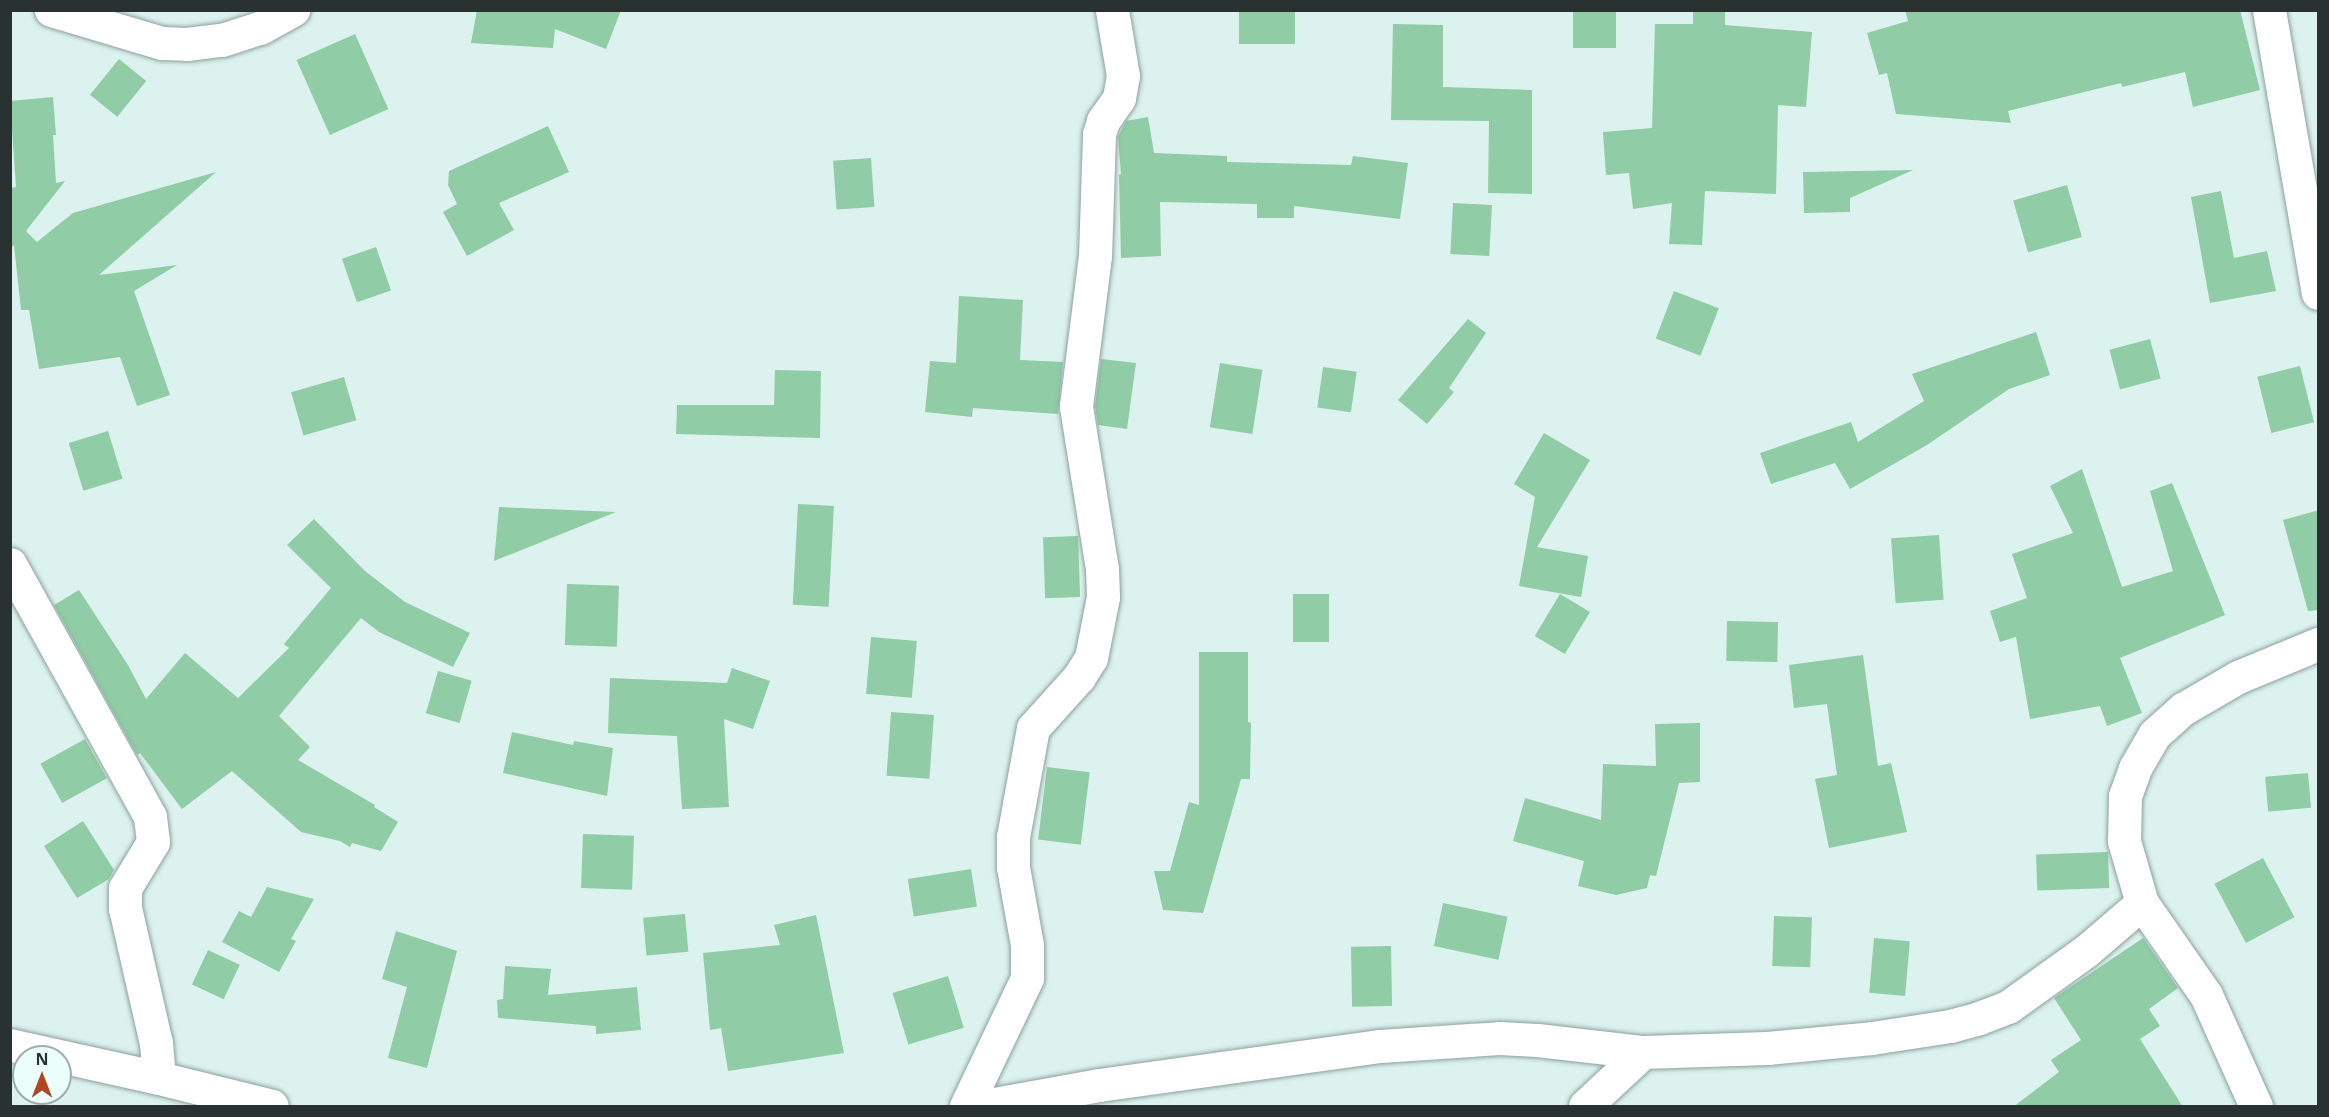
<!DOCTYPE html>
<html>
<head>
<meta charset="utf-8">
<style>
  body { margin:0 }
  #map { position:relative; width:2329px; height:1117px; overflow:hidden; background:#dcf2ee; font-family:"Open Sans",sans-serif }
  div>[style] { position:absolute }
  .building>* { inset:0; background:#90cca5; transform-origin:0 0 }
  .roads { filter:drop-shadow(0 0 2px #8ca19d) drop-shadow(0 0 2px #8ca19d) }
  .minor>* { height:33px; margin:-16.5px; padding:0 16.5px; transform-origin:16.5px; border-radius:16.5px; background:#fff }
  span { translate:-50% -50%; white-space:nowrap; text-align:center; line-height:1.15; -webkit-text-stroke:6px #ecfefb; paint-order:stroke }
  .frame { position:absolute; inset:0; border:12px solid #293231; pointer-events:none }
  .north { position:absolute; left:12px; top:1045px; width:60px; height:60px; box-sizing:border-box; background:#ecfefb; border:2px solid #9eacaa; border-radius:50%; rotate:0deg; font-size:16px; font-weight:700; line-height:24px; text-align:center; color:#293231 }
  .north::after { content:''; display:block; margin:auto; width:21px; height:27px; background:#ae4820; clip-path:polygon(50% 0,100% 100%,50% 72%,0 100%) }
</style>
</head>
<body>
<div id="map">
  <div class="building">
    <div style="clip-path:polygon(477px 10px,621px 10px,606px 49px,555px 29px,553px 48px,471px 43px)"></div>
    <div style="left:1239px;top:10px;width:56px;height:34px"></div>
    <div style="left:1573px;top:10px;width:43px;height:38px"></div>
    <div style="clip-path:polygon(1693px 10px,1725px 10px,1725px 25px,1812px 32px,1806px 107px,1778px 105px,1776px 194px,1705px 191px,1702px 245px,1669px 244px,1672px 203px,1633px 209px,1629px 173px,1606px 175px,1603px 132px,1652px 128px,1655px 24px,1693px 24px)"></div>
    <div style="clip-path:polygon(1905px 10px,2240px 10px,2260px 90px,2193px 107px,2185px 72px,2122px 87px,2121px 83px,2008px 111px,2011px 123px,1896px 114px,1887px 73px,1879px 75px,1867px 33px,1908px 21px)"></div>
    <div style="clip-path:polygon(1393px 24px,1443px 25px,1443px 87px,1532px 90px,1532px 194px,1488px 193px,1489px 121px,1391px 120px)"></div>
    <div style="left:355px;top:34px;width:82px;height:64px;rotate:66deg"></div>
    <div style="left:119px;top:59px;width:35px;height:46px;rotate:39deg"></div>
    <div style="clip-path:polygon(53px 97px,56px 135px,53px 135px,56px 183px,65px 181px,26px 231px,37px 242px,73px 213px,216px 172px,99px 275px,177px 265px,134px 291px,170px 395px,137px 406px,120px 357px,39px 369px,29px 310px,21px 310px,14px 245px,10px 250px,10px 188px,16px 187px,10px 101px)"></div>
    <div style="clip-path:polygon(1148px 117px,1154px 153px,1227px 156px,1227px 162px,1351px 165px,1353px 156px,1408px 163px,1400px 219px,1294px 206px,1294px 218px,1257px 218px,1257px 204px,1160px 202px,1161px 256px,1121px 258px,1119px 175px,1121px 174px,1118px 137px,1126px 121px)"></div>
    <div style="clip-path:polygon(548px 126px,569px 172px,499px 203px,514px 230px,467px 256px,443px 212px,457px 204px,448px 185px,449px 171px)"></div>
    <div style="left:871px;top:158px;width:49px;height:38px;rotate:86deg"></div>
    <div style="clip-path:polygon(1913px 170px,1850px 198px,1850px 212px,1804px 213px,1803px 172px)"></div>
    <div style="left:2067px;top:185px;width:54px;height:56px;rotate:74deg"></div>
    <div style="clip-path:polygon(2221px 191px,2234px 258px,2267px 251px,2276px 291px,2210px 303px,2191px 197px)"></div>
    <div style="left:1453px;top:203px;width:39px;height:51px;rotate:3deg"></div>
    <div style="left:376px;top:247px;width:46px;height:36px;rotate:71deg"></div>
    <div style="left:1674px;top:291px;width:48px;height:51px;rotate:21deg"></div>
    <div style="clip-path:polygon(959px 296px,1023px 300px,1020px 360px,1063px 362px,1058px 414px,973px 408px,972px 417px,925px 412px,930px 361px,956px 363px)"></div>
    <div style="clip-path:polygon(1468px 319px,1486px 333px,1449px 388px,1454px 392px,1427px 424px,1398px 400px)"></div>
    <div style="clip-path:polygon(2036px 332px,2050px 375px,2009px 389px,1927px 445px,1850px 489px,1835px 463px,1771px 484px,1760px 453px,1851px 422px,1858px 442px,1924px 401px,1912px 374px)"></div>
    <div style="left:2150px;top:339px;width:41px;height:42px;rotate:75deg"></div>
    <div style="clip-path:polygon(1101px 359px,1136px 363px,1127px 429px,1098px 425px,1095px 406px)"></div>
    <div style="left:1220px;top:363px;width:43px;height:65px;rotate:9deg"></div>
    <div style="left:2300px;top:366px;width:58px;height:44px;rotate:76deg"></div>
    <div style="left:1323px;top:367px;width:34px;height:41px;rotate:8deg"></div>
    <div style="clip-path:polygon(775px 370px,821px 371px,820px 438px,676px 434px,677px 405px,774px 405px)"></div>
    <div style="left:344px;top:377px;width:45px;height:55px;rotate:74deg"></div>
    <div style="left:108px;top:431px;width:50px;height:41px;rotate:73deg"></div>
    <div style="clip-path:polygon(1544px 433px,1590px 460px,1537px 547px,1588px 556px,1581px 597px,1519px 586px,1535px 497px,1514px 484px)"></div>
    <div style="clip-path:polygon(2082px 469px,2122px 587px,2173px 571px,2150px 491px,2172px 483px,2225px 615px,2120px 658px,2142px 713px,2107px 726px,2100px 706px,2030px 719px,2016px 637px,2000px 642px,1990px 611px,2027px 598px,2012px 554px,2073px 533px,2050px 486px)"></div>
    <div style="left:798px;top:504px;width:36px;height:101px;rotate:3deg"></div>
    <div style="clip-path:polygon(499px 507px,616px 512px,494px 561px)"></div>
    <div style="clip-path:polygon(2319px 510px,2319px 610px,2308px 611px,2283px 520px)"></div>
    <div style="clip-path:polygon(314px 519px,365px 571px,405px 602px,470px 633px,453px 667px,379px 632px,361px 618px,279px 716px,310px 747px,298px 760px,375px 805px,374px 807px,398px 822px,381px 851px,352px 843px,350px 847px,340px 841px,301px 832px,232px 771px,182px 809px,140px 753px,137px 755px,54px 605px,79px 590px,128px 665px,146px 699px,185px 653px,238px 698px,289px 648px,284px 644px,331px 588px,287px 545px)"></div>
    <div style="left:1939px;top:535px;width:65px;height:48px;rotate:86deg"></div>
    <div style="left:1078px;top:536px;width:61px;height:35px;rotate:88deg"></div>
    <div style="left:567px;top:584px;width:52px;height:61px;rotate:2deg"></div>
    <div style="left:1293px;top:594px;width:36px;height:48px"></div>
    <div style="left:1560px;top:594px;width:35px;height:49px;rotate:31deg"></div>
    <div style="left:1727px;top:621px;width:51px;height:40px;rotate:1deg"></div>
    <div style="left:871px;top:637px;width:46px;height:57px;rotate:5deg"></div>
    <div style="clip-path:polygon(1199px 652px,1248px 652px,1248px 722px,1251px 723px,1250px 779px,1241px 779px,1203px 913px,1163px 910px,1154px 871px,1170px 871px,1189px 802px,1199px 805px)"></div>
    <div style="clip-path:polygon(1863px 655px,1878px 766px,1891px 763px,1907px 832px,1829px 848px,1815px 779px,1837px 775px,1827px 704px,1794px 708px,1789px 665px)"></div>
    <div style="clip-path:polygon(732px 668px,770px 681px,753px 729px,724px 719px,729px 807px,682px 809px,677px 736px,608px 733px,610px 678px,727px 683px)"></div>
    <div style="left:438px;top:671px;width:35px;height:44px;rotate:16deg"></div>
    <div style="left:891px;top:712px;width:43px;height:64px;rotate:4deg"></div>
    <div style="clip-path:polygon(1700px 723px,1700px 782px,1679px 783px,1656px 876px,1650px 875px,1647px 888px,1616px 895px,1578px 886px,1584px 861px,1513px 841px,1525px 798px,1601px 820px,1603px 764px,1656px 766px,1655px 724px)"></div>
    <div style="clip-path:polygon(512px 732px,573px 745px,574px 741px,613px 748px,607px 796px,503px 773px)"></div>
    <div style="left:85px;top:739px;width:45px;height:51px;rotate:61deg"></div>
    <div style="left:1047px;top:767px;width:43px;height:73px;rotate:7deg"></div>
    <div style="left:2308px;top:773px;width:35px;height:43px;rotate:85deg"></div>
    <div style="clip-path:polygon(83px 821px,114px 870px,109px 879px,77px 898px,44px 846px)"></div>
    <div style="left:583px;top:834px;width:51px;height:54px;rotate:2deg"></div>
    <div style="left:2108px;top:852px;width:36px;height:72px;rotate:88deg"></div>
    <div style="left:2263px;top:858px;width:67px;height:55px;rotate:62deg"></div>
    <div style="left:971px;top:869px;width:38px;height:64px;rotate:81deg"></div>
    <div style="clip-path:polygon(267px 887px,314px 899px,291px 939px,296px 941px,279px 972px,222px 942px,239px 911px,251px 917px)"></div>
    <div style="left:1443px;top:903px;width:66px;height:44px;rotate:12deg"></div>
    <div style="left:685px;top:914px;width:38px;height:42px;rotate:85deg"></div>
    <div style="clip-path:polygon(816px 915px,844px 1053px,728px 1071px,721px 1028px,710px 1030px,703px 953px,780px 945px,774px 925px)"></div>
    <div style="left:1774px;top:916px;width:38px;height:50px;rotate:2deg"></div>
    <div style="clip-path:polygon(396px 931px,457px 951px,427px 1068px,388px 1058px,407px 987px,382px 979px)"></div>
    <div style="left:1874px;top:938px;width:36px;height:55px;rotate:5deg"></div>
    <div style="clip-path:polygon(2143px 938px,2178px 988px,2149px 1009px,2160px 1026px,2140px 1039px,2183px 1107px,2013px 1107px,2059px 1072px,2051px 1060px,2081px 1040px,2054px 998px)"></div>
    <div style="left:1391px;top:946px;width:60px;height:40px;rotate:89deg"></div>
    <div style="left:208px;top:950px;width:35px;height:38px;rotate:25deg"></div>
    <div style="clip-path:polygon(505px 966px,551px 969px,548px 995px,637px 987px,641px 1030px,596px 1034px,596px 1026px,498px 1018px,497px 1000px,503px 999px)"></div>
    <div style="left:948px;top:976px;width:54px;height:58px;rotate:73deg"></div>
  </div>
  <div class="roads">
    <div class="minor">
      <div style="left:51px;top:10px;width:116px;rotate:16.6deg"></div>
      <div style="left:162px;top:43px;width:25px;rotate:2deg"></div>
      <div style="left:187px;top:44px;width:35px;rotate:-7deg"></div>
      <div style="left:222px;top:40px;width:40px;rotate:-18deg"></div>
      <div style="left:260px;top:28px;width:38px;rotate:-29deg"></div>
      <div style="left:2269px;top:10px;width:287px;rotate:80.2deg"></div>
      <div style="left:10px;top:564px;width:289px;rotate:61deg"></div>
      <div style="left:150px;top:817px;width:25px;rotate:83deg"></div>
      <div style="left:153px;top:842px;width:54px;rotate:121.3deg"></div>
      <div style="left:125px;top:888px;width:20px;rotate:90deg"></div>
      <div style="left:125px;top:908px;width:139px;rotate:77.1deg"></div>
      <div style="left:156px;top:1043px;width:35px;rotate:85deg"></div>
      <div style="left:2142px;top:903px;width:112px;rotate:55.2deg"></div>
      <div style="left:2206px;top:995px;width:122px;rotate:65.8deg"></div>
      <div style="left:10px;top:1045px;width:153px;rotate:12.5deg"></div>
      <div style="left:159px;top:1078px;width:116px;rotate:13.9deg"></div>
      <div style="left:966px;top:1106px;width:142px;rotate:-64.5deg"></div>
      <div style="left:1027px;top:978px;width:33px;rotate:-90deg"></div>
      <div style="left:1027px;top:945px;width:79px;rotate:-100.2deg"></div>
      <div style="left:1013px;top:867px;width:30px;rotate:-90deg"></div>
      <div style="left:1013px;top:837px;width:111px;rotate:-79.6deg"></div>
      <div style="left:1033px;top:728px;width:69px;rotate:-48deg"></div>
      <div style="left:1079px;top:677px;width:22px;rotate:-58deg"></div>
      <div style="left:1091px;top:658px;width:62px;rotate:-78.9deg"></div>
      <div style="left:1103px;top:597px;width:28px;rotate:-92deg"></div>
      <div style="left:1102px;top:569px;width:165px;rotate:-99.1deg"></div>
      <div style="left:1076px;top:406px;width:151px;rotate:-82.8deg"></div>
      <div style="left:1095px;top:256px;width:122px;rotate:-88.1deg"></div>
      <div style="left:1099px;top:134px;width:14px;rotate:-73deg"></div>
      <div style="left:1103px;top:121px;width:28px;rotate:-55deg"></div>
      <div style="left:1119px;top:98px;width:22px;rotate:-80deg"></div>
      <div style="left:1123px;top:76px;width:67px;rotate:-99.5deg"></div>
      <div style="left:983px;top:1106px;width:118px;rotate:-10.3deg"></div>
      <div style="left:1099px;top:1085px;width:284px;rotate:-7.9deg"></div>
      <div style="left:1380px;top:1046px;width:119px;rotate:-3.8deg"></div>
      <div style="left:1499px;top:1038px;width:38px;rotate:3deg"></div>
      <div style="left:1537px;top:1040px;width:107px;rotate:6.5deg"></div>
      <div style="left:1643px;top:1052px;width:124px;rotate:-1.8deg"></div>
      <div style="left:1767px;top:1048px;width:105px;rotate:-5.4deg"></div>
      <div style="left:1872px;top:1038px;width:79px;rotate:-8.7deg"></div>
      <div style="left:1950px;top:1026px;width:30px;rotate:-15deg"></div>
      <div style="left:1979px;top:1018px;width:31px;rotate:-21deg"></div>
      <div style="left:2008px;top:1007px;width:96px;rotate:-35.7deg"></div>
      <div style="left:2086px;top:951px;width:74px;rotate:-40.6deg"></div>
      <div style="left:2142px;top:903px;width:65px;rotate:-106.2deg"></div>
      <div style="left:2124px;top:841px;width:45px;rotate:-88.7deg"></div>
      <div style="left:2125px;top:796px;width:30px;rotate:-70deg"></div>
      <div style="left:2135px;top:768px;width:39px;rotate:-60deg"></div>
      <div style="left:2155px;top:734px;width:38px;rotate:-42deg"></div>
      <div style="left:2183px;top:709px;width:64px;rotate:-30.2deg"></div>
      <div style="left:2238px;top:677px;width:87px;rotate:-22.4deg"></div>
      <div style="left:1585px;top:1106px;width:79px;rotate:-43deg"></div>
    </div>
  </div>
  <div class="frame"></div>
  <div class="north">N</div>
</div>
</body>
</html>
